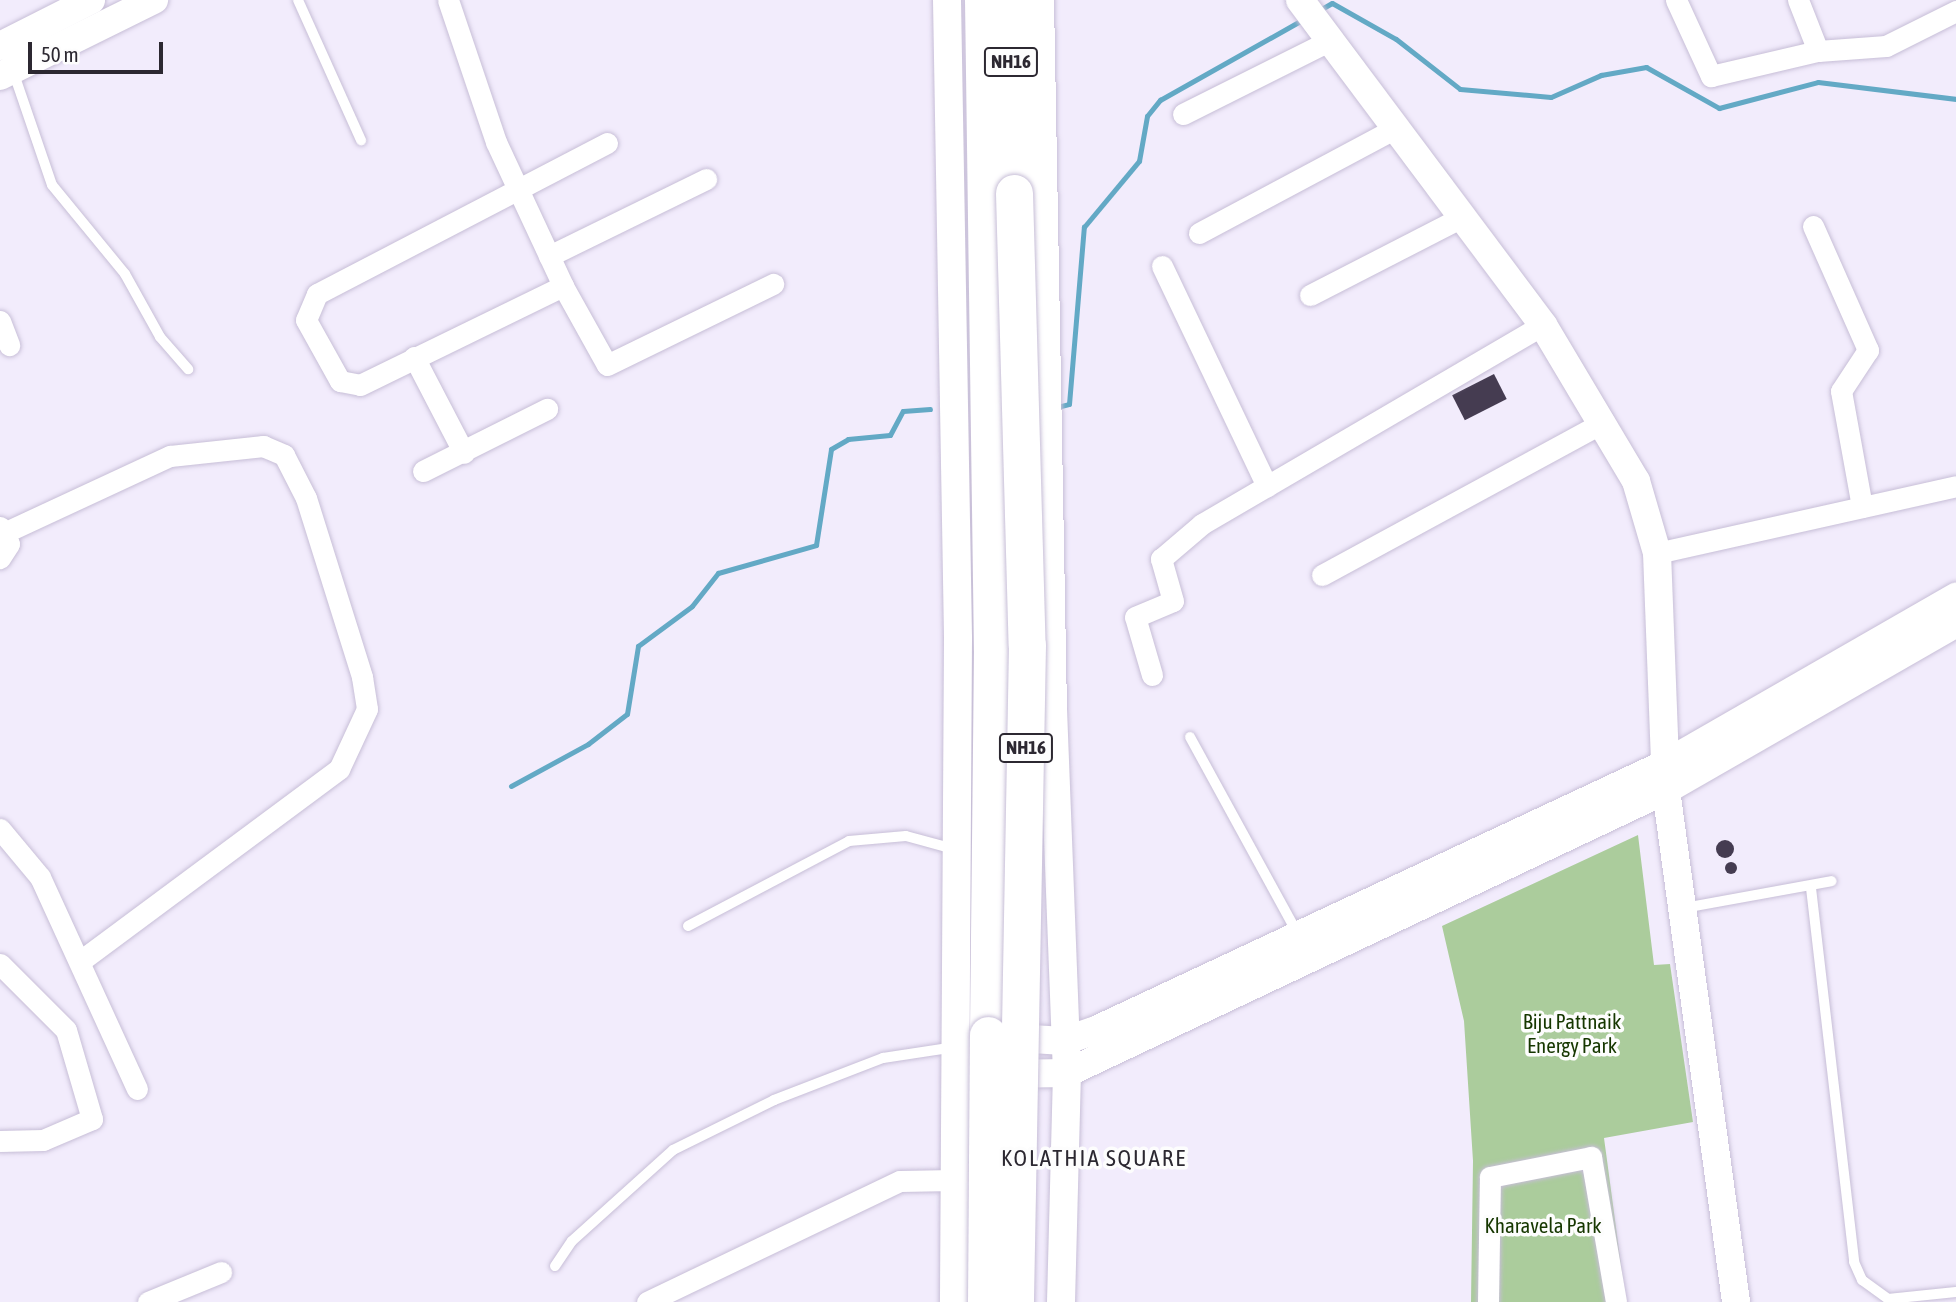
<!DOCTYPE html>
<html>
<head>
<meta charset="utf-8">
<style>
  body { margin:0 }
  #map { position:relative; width:1956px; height:1302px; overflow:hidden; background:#f2ecfc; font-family:"Asap Condensed",sans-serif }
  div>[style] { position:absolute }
  .green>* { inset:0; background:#abcc9c }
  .stream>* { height:5px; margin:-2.5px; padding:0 2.5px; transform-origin:2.5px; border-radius:2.5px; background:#63a9c5 }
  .building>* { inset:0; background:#453c51; transform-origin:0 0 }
  .round { border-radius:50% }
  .roads { filter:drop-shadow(0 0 2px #c7bed7) drop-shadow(0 0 2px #c7bed7) }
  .lane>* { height:10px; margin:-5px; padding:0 5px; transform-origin:5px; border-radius:5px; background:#fff }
  .street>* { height:21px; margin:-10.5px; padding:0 10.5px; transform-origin:10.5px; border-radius:10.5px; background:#fff }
  .secondary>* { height:28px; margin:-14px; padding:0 14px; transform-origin:14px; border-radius:14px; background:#fff }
  .highway>* { height:37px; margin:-18.5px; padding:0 18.5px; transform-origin:18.5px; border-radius:18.5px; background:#fff }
  .bridges { filter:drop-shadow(0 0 2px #c7bed7) drop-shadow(0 0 2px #c7bed7) }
  .highway-bridge>* { height:37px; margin:-18.5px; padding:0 18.5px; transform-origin:18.5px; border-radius:18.5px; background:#fff }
  span { translate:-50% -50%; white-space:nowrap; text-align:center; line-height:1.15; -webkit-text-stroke:7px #fdfdfd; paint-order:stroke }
  .shield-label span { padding:2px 5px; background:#fdfdfd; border:2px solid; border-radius:5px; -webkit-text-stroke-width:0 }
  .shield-label { font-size:19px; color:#2c2831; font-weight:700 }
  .park-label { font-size:21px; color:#163700 }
  .neighbourhood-label { font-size:23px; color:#2c2831; letter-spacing:2px }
  .scale { position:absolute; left:28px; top:42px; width:135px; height:32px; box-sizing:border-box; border:4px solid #2c2831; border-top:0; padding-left:9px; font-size:21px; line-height:24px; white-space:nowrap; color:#2c2831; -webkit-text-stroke:5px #fdfdfd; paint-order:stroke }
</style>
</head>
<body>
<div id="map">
  <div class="green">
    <div style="clip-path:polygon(1638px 835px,1654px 965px,1670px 964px,1693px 1122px,1604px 1138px,1626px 1302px,1471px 1302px,1473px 1161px,1464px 1021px,1442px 926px)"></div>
  </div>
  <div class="stream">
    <div style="left:1318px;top:11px;width:16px;rotate:-30deg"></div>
    <div style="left:1332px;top:3px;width:73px;rotate:29.4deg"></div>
    <div style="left:1396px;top:39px;width:81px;rotate:38deg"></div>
    <div style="left:1460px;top:89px;width:91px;rotate:5deg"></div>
    <div style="left:1551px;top:97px;width:55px;rotate:-23.7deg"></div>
    <div style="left:1601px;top:75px;width:46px;rotate:-10.1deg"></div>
    <div style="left:1646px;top:67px;width:84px;rotate:29.3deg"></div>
    <div style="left:1719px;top:108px;width:102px;rotate:-14.7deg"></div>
    <div style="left:1818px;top:82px;width:139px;rotate:7deg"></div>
    <div style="left:1057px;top:407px;width:12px;rotate:-14deg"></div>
    <div style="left:1069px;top:404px;width:178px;rotate:-85.2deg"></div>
    <div style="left:1084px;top:227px;width:86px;rotate:-50.2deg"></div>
    <div style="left:1139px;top:161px;width:46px;rotate:-79.9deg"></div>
    <div style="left:1147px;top:116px;width:21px;rotate:-51deg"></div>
    <div style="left:1160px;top:100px;width:165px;rotate:-29.4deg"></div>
    <div style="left:511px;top:786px;width:88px;rotate:-28.6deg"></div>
    <div style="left:588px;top:744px;width:49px;rotate:-37.6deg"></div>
    <div style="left:627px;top:714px;width:69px;rotate:-80.8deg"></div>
    <div style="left:638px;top:646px;width:67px;rotate:-36.5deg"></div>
    <div style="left:692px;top:606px;width:42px;rotate:-51.8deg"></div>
    <div style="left:718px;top:573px;width:102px;rotate:-15.9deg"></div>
    <div style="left:816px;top:545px;width:97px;rotate:-81.1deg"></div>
    <div style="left:831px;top:449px;width:20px;rotate:-30deg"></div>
    <div style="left:848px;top:439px;width:42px;rotate:-5.4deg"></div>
    <div style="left:890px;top:435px;width:27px;rotate:-62deg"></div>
    <div style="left:903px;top:411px;width:27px;rotate:-4deg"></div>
  </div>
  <div class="building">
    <div style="left:1494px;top:374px;width:28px;height:47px;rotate:63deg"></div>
    <div class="round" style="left:1716px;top:840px;width:18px;height:18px"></div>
    <div class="round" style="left:1725px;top:862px;width:12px;height:12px"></div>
  </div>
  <div class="roads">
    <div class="lane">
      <div style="left:298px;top:0;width:154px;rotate:65.8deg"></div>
      <div style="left:13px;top:71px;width:120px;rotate:71.1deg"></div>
      <div style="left:52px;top:185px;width:115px;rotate:50.6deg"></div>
      <div style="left:125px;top:274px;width:72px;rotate:60.9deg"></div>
      <div style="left:160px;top:337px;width:43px;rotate:48.8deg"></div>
      <div style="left:1190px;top:737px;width:225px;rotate:61.3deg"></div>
      <div style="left:1811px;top:888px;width:376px;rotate:83.4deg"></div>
      <div style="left:1854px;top:1262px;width:20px;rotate:66deg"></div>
      <div style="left:1862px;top:1280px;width:32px;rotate:36deg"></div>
      <div style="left:1888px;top:1299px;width:68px;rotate:-5.9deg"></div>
      <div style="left:1684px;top:908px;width:150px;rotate:-10.3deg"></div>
      <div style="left:688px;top:926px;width:182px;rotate:-27.8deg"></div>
      <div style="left:849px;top:841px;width:57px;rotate:-5deg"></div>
      <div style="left:906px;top:836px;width:50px;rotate:15.2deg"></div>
      <div style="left:555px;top:1266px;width:30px;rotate:-56deg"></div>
      <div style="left:572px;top:1241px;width:136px;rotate:-42deg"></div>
      <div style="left:673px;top:1150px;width:113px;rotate:-26.3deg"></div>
      <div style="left:774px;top:1100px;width:117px;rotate:-21.1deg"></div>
      <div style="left:883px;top:1058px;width:73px;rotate:-8.7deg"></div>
    </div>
    <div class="street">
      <div style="left:448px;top:0;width:150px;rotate:71.3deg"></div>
      <div style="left:496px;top:142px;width:159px;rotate:65deg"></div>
      <div style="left:1676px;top:0;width:84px;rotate:65.3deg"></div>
      <div style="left:1711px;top:76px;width:110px;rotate:-13.2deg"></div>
      <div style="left:1818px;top:51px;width:55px;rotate:-111.4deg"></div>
      <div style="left:1818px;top:51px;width:68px;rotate:-4.2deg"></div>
      <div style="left:1886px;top:46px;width:78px;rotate:-26.6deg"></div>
      <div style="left:1183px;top:114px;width:165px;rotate:-26.6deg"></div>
      <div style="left:607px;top:143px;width:327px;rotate:152.5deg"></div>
      <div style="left:317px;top:294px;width:28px;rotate:113deg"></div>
      <div style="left:306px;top:320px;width:70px;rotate:60.9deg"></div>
      <div style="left:340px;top:381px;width:20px;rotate:11deg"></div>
      <div style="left:360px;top:385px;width:226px;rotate:-26deg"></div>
      <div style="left:563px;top:286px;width:90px;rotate:60.9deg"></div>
      <div style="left:607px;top:365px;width:185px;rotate:-26deg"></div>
      <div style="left:1813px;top:226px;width:136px;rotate:66.1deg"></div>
      <div style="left:1868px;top:350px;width:49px;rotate:123.4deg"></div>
      <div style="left:1841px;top:391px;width:118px;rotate:79.7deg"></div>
      <div style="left:1199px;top:233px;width:223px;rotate:-28.1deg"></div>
      <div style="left:549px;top:256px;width:175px;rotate:-26.1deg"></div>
      <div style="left:1162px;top:266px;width:244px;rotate:64.5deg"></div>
      <div style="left:1310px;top:295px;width:171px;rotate:-27.2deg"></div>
      <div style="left:0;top:321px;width:26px;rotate:69deg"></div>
      <div style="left:414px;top:357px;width:108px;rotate:62.5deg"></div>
      <div style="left:423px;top:471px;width:139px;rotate:-26.6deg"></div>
      <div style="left:0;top:527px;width:19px;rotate:62deg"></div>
      <div style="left:9px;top:544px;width:17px;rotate:123deg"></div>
      <div style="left:6px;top:532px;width:181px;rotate:-24.9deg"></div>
      <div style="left:170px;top:456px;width:94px;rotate:-6.1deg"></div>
      <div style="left:263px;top:446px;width:23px;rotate:23deg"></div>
      <div style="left:284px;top:455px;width:48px;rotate:62.9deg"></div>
      <div style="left:306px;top:498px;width:188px;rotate:72.6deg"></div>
      <div style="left:362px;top:677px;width:32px;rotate:81deg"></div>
      <div style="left:367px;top:709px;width:66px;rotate:115deg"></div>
      <div style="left:339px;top:769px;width:320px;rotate:143.4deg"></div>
      <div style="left:1657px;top:553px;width:306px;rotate:-12.6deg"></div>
      <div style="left:1322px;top:575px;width:321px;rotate:-28.5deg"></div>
      <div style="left:1152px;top:675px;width:60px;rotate:-106.3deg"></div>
      <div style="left:1135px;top:617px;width:41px;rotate:-22.8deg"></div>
      <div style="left:1173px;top:601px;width:44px;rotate:-105.9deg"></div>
      <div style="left:1161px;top:559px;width:54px;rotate:-40.5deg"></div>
      <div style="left:1202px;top:524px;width:395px;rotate:-30.3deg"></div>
      <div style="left:0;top:829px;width:62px;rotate:50.2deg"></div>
      <div style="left:40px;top:877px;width:233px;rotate:65.4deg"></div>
      <div style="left:0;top:964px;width:93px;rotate:45deg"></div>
      <div style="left:66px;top:1030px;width:93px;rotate:73.7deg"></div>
      <div style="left:92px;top:1119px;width:53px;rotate:156.8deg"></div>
      <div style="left:43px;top:1140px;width:43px;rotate:178.7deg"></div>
      <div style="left:148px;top:1302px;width:79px;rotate:-22.3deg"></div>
      <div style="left:647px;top:1302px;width:280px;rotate:-25.6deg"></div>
      <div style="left:900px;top:1181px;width:54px;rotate:-1.1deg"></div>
      <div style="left:1488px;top:1302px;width:125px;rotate:-89.1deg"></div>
      <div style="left:1490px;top:1177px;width:103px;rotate:-11.2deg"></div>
      <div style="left:1591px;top:1157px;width:147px;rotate:80.2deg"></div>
    </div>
    <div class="secondary">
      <div style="left:947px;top:0;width:639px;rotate:89.01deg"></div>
      <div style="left:958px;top:639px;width:663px;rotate:90.35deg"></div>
      <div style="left:1040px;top:0;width:709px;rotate:88.95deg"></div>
      <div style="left:1053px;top:709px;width:364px;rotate:87.8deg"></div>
      <div style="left:1067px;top:1073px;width:229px;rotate:91.5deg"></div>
      <div style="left:1300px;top:0;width:406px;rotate:53.2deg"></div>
      <div style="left:1543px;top:325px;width:182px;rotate:59.2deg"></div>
      <div style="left:1636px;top:481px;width:75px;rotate:73.7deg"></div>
      <div style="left:1657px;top:553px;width:237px;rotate:87.8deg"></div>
      <div style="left:1666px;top:790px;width:517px;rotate:82.21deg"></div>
      <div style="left:0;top:46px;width:102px;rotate:-26.8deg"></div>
      <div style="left:0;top:76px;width:172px;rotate:-26.3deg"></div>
      <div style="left:1000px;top:1037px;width:64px;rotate:3.6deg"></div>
      <div style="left:1064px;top:1041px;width:34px;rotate:-19deg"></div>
      <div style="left:1096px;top:1030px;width:628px;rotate:-25.06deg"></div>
      <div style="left:1665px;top:764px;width:336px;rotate:-29.9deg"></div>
      <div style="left:1000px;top:1074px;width:67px;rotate:-0.9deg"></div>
      <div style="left:1067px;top:1073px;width:662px;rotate:-25.29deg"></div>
      <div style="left:1666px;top:790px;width:335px;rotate:-29.9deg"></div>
    </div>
    <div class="highway">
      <div style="left:983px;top:0;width:651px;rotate:89.21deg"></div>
      <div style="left:992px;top:651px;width:384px;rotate:90.6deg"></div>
      <div style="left:1011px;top:0;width:193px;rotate:89.1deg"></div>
    </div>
  </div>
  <div class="bridges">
    <div class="highway-bridge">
      <div style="left:1014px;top:193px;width:452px;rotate:88.4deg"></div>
      <div style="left:1027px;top:645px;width:657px;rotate:91.05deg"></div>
      <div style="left:986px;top:1302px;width:267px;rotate:-89.6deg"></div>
    </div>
  </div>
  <div class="shield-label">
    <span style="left:1011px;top:62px">NH16</span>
    <span style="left:1026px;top:748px">NH16</span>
  </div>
  <div class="park-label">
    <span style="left:1572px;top:1033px">Biju Pattnaik<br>Energy Park</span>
    <span style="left:1543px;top:1225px">Kharavela Park</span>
  </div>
  <div class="neighbourhood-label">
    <span style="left:1094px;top:1158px">KOLATHIA SQUARE</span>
  </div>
  <div class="scale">50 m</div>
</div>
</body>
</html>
